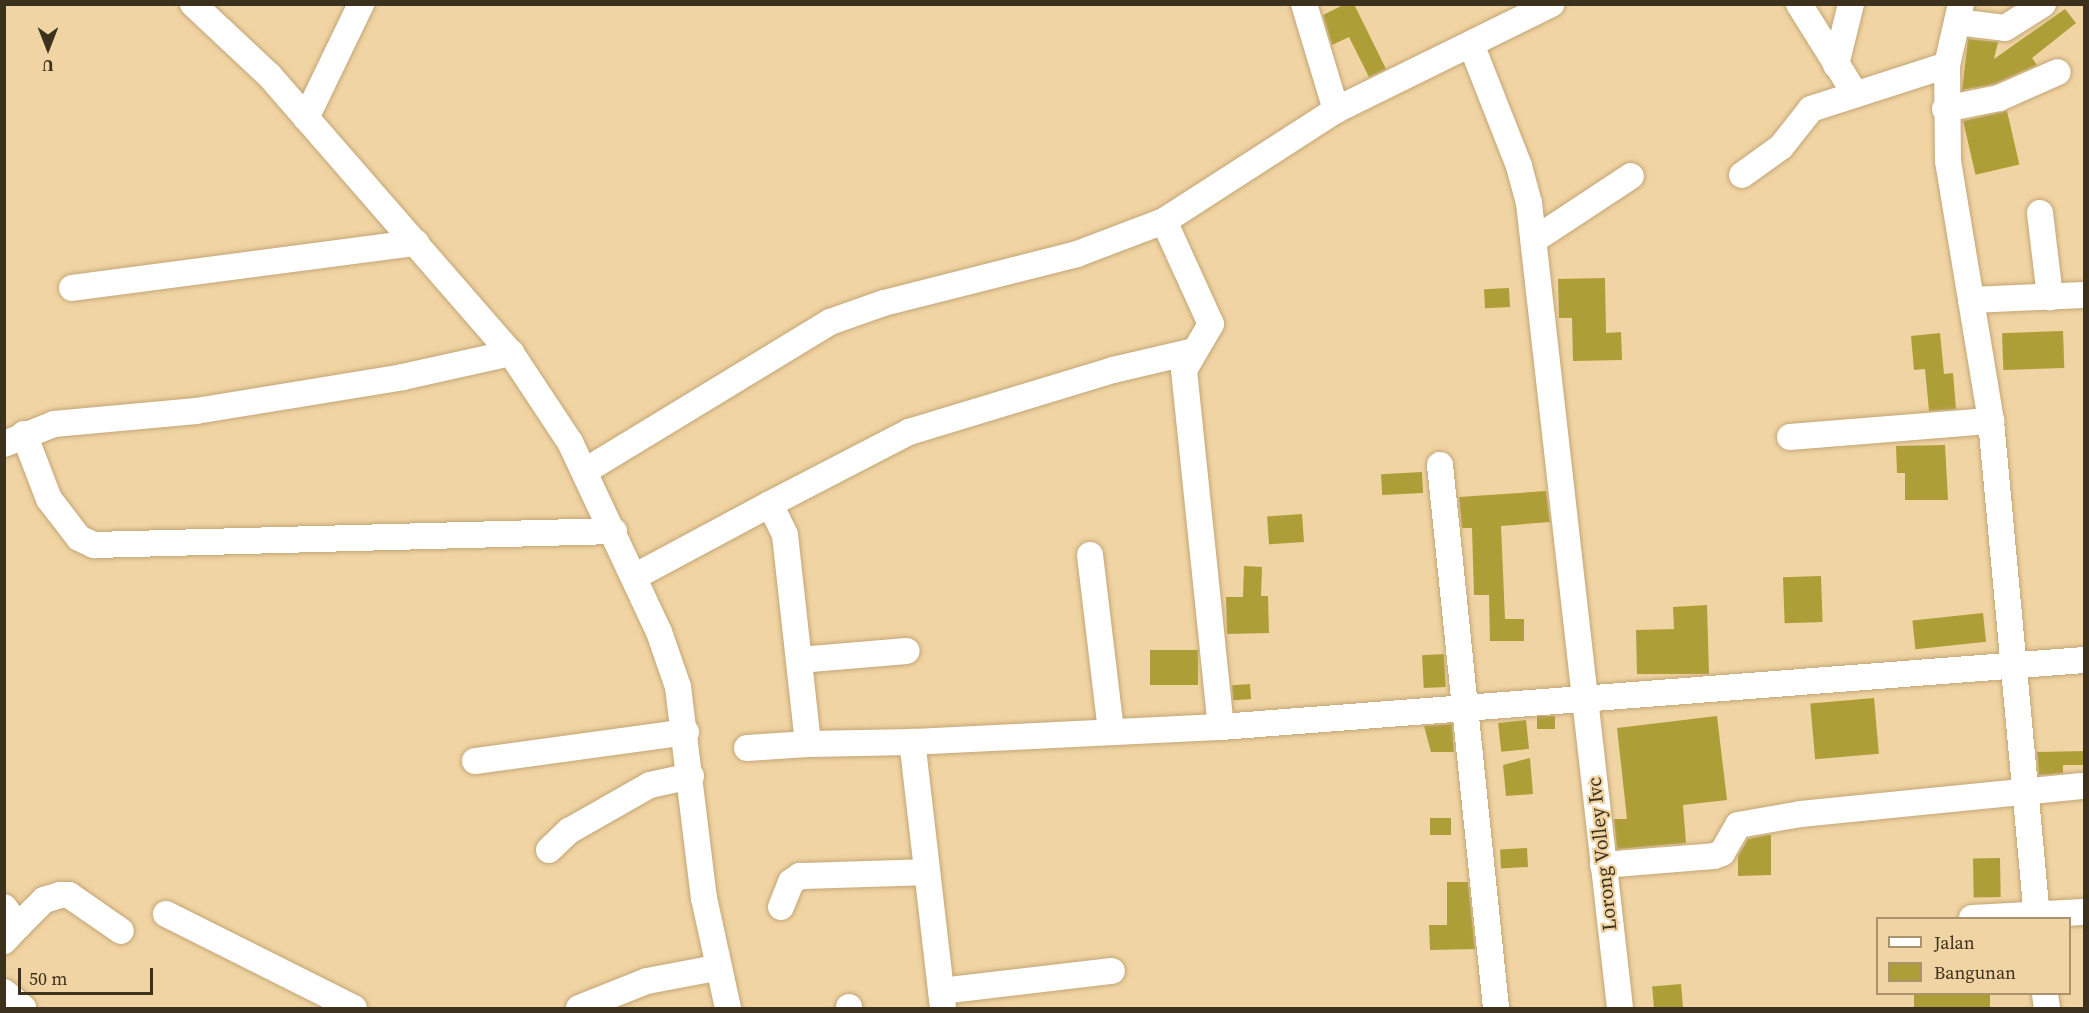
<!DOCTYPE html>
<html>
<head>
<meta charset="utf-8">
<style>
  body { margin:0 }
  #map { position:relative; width:2089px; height:1013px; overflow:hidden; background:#f1d4a3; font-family:"Source Serif 4",serif }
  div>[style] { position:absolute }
  .building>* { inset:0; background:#ae9e38; transform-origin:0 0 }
  .roads { filter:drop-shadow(0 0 2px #c2a677) drop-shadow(0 0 2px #c2a677) }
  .minor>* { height:26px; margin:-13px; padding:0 13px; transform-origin:13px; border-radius:13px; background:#fff }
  span { translate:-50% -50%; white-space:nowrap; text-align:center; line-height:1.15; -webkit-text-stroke:4.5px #f1d4a3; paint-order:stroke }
  .street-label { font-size:20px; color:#3c311d }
  .frame { position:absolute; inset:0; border:6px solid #3c311d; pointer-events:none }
  .legend { position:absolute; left:1876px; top:917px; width:195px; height:78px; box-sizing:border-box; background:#f1d4a3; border:2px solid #a9936d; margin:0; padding:8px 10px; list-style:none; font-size:18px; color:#3c311d }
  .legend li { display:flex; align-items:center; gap:12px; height:30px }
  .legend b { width:30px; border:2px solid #a9936d }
  .north { position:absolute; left:18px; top:18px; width:60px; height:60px; -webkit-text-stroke:4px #f1d4a3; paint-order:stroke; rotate:180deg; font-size:16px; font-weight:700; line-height:24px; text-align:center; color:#3c311d }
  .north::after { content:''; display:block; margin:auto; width:21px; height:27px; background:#3c311d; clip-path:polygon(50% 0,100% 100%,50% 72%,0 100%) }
  .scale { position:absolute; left:18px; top:968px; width:135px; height:27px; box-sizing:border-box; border:3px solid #3c311d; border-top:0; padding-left:8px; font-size:18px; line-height:21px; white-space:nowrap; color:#3c311d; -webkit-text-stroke:4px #f1d4a3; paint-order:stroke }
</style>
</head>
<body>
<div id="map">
  <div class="building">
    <div style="clip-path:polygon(1345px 4px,1354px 4px,1386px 69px,1369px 77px,1349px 37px,1332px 45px,1323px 15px)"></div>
    <div style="clip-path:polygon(2065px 9px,2076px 23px,2032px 58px,2037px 65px,1994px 84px,1962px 90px,1968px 39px,1998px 42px,1994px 59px)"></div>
    <div style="left:2007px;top:111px;width:55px;height:45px;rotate:77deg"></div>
    <div style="clip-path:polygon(1605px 278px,1606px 333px,1621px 332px,1622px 360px,1573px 361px,1572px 318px,1559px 318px,1558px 279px)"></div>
    <div style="left:1509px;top:288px;width:19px;height:25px;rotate:87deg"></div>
    <div style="left:2063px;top:331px;width:37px;height:61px;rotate:88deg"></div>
    <div style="clip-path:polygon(1940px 333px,1944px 374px,1953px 373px,1956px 409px,1929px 411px,1925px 369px,1914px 370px,1911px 336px)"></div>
    <div style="clip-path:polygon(1945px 445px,1948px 500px,1905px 500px,1905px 473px,1897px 473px,1896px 446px)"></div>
    <div style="left:1422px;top:472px;width:21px;height:41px;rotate:87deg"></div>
    <div style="clip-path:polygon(1546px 491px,1550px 522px,1501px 526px,1505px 619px,1524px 619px,1524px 641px,1490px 641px,1489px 595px,1474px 595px,1472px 528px,1462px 528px,1459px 497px)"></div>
    <div style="left:1302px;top:514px;width:28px;height:35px;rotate:86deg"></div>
    <div style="clip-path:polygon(1244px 566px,1262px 567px,1261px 596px,1268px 596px,1269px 633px,1227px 634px,1226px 597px,1243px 597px)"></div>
    <div style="left:1821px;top:576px;width:46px;height:38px;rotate:88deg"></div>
    <div style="clip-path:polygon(1707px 605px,1709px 674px,1637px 674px,1636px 630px,1674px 629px,1673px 607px)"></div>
    <div style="left:1983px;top:613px;width:29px;height:71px;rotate:84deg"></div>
    <div style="left:1150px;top:650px;width:48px;height:35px"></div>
    <div style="left:1444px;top:654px;width:33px;height:22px;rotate:87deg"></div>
    <div style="left:1250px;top:684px;width:15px;height:18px;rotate:86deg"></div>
    <div style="left:1874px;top:698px;width:56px;height:64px;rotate:85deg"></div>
    <div style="left:1555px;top:716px;width:13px;height:18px;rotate:90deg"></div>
    <div style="clip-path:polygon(1717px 716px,1727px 800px,1683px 805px,1686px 843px,1617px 849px,1614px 819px,1627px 819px,1617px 728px)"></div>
    <div style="left:1526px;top:720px;width:29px;height:28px;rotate:84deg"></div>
    <div style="clip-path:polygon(1452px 724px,1454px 752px,1431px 752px,1424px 726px)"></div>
    <div style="clip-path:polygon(2085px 751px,2085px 765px,2063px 765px,2063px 773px,2039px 775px,2037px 752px)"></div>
    <div style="clip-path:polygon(1530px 758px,1533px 794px,1506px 796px,1503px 765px)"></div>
    <div style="left:1451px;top:818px;width:17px;height:21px;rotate:90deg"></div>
    <div style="clip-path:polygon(1767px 835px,1771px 835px,1771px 875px,1738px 876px,1738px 856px,1748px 839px)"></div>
    <div style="left:1527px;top:848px;width:19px;height:27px;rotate:87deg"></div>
    <div style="left:2000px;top:858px;width:39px;height:27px;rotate:89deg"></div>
    <div style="clip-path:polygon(1447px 882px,1468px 882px,1475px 949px,1430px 950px,1429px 925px,1447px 925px)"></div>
    <div style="left:1681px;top:984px;width:24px;height:29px;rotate:85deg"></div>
    <div style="left:1914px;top:993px;width:76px;height:15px"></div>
  </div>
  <div class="roads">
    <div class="minor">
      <div style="left:193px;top:4px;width:104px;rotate:43.1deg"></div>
      <div style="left:269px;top:75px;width:369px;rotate:49deg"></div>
      <div style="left:511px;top:353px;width:107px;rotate:56.5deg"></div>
      <div style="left:570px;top:442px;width:210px;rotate:64.9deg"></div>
      <div style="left:659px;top:632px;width:58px;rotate:70.9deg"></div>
      <div style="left:678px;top:687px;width:213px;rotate:83deg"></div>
      <div style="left:704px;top:898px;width:113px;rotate:77.7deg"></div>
      <div style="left:1304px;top:4px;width:111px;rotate:73.2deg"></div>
      <div style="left:1799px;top:4px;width:104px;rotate:58deg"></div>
      <div style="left:1961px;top:4px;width:63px;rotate:102.9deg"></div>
      <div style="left:1947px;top:65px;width:96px;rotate:89.4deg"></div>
      <div style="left:1948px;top:161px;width:264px;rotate:80.6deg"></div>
      <div style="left:1991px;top:421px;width:499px;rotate:84.7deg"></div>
      <div style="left:1957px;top:22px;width:48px;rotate:7.1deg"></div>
      <div style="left:2005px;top:28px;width:45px;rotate:-32.3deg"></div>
      <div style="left:1471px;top:44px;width:131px;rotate:68.5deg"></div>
      <div style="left:1519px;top:166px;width:38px;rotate:75deg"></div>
      <div style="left:1529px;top:203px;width:810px;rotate:83.55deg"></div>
      <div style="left:1836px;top:65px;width:63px;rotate:-76.2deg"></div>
      <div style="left:1945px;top:109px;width:55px;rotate:-11.5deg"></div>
      <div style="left:1999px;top:98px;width:64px;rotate:-23.8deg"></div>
      <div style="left:306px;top:118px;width:127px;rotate:-64.2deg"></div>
      <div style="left:1742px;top:175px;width:48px;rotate:-35.7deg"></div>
      <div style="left:1781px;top:147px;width:48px;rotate:-51.7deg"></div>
      <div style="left:1811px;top:109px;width:143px;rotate:-17.9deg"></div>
      <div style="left:2040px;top:213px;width:85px;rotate:83.2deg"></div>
      <div style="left:1164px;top:221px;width:113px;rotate:65.5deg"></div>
      <div style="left:1211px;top:324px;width:53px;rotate:120.4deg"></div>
      <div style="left:1184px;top:370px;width:359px;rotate:84.1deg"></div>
      <div style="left:1534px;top:240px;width:116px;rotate:-33.4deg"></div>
      <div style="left:72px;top:288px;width:347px;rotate:-7.5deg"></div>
      <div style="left:1971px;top:300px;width:113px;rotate:-2.5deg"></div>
      <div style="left:24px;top:434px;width:70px;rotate:69deg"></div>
      <div style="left:49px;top:499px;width:49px;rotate:52.4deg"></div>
      <div style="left:79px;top:538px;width:17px;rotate:25deg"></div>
      <div style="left:94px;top:545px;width:520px;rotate:-1.54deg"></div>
      <div style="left:1790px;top:437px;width:202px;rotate:-4.6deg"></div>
      <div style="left:4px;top:444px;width:54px;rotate:-21.8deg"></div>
      <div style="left:54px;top:424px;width:143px;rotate:-5.2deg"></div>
      <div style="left:196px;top:411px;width:210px;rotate:-9.3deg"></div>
      <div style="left:403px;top:377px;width:111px;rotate:-12.5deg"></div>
      <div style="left:1440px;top:465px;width:546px;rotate:84.11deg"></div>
      <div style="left:585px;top:471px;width:287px;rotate:-31.3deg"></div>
      <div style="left:830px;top:322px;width:57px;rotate:-19.4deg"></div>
      <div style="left:884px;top:303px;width:199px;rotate:-14.2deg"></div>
      <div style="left:1077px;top:254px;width:93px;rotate:-20.8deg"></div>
      <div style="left:1164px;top:221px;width:205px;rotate:-32.8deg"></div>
      <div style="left:1336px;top:110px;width:240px;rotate:-26.2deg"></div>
      <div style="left:770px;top:504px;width:157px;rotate:-27.4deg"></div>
      <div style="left:909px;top:432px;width:213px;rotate:-16.9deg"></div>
      <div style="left:1113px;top:370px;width:83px;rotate:-13.2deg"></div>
      <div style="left:1090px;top:555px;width:177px;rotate:83.2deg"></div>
      <div style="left:634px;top:577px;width:154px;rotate:-28.2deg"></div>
      <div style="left:770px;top:504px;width:34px;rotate:64deg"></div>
      <div style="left:785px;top:535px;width:210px;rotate:83.7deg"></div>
      <div style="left:808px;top:744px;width:104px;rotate:-1.1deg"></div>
      <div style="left:799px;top:660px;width:108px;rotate:-4.8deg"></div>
      <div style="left:747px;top:748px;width:61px;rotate:-3.8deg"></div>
      <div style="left:475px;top:761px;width:213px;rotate:-7.8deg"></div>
      <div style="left:549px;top:850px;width:28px;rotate:-44deg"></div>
      <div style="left:569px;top:831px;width:93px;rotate:-29.6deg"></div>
      <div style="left:650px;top:785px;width:42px;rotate:-12.4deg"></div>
      <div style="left:1603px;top:865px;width:111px;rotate:-4.6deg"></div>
      <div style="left:1714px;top:856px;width:9px;rotate:-21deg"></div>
      <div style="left:1722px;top:853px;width:32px;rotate:-60deg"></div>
      <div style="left:1738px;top:825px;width:64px;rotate:-9.9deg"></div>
      <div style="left:1801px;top:814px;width:284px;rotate:-5.7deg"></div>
      <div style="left:4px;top:907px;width:24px;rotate:54deg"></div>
      <div style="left:18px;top:926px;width:21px;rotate:133deg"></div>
      <div style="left:781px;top:907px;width:27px;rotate:-68deg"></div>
      <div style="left:791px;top:882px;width:11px;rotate:-34deg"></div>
      <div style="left:800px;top:876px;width:126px;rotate:-1.8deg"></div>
      <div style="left:166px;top:914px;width:210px;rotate:26.6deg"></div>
      <div style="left:1972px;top:918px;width:112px;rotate:-3.1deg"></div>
      <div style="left:18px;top:926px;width:37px;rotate:-45deg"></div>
      <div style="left:44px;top:900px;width:17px;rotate:-17deg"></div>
      <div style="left:60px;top:895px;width:9px"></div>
      <div style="left:69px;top:895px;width:63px;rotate:34.7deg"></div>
      <div style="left:941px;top:991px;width:172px;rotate:-6.7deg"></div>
      <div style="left:4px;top:992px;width:25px;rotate:40deg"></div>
      <div style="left:2045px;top:994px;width:14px;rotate:82deg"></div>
      <div style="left:849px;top:1007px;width:1px;rotate:90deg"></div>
      <div style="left:579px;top:1008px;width:73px;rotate:-21.7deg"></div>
      <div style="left:647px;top:981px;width:70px;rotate:-10.7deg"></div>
      <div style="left:943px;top:1008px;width:268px;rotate:-96.6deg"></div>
      <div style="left:912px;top:742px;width:309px;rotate:-2.8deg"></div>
      <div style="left:1221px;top:727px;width:866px;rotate:-4.44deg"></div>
    </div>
  </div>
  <div class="street-label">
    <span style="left:1602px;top:854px;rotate:-96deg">Lorong Volley Ivc</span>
  </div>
  <div class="frame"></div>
  <ul class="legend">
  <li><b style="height:8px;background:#fff"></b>Jalan</li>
  <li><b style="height:16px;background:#ae9e38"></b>Bangunan</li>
  </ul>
  <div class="north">U</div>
  <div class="scale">50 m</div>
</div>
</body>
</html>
